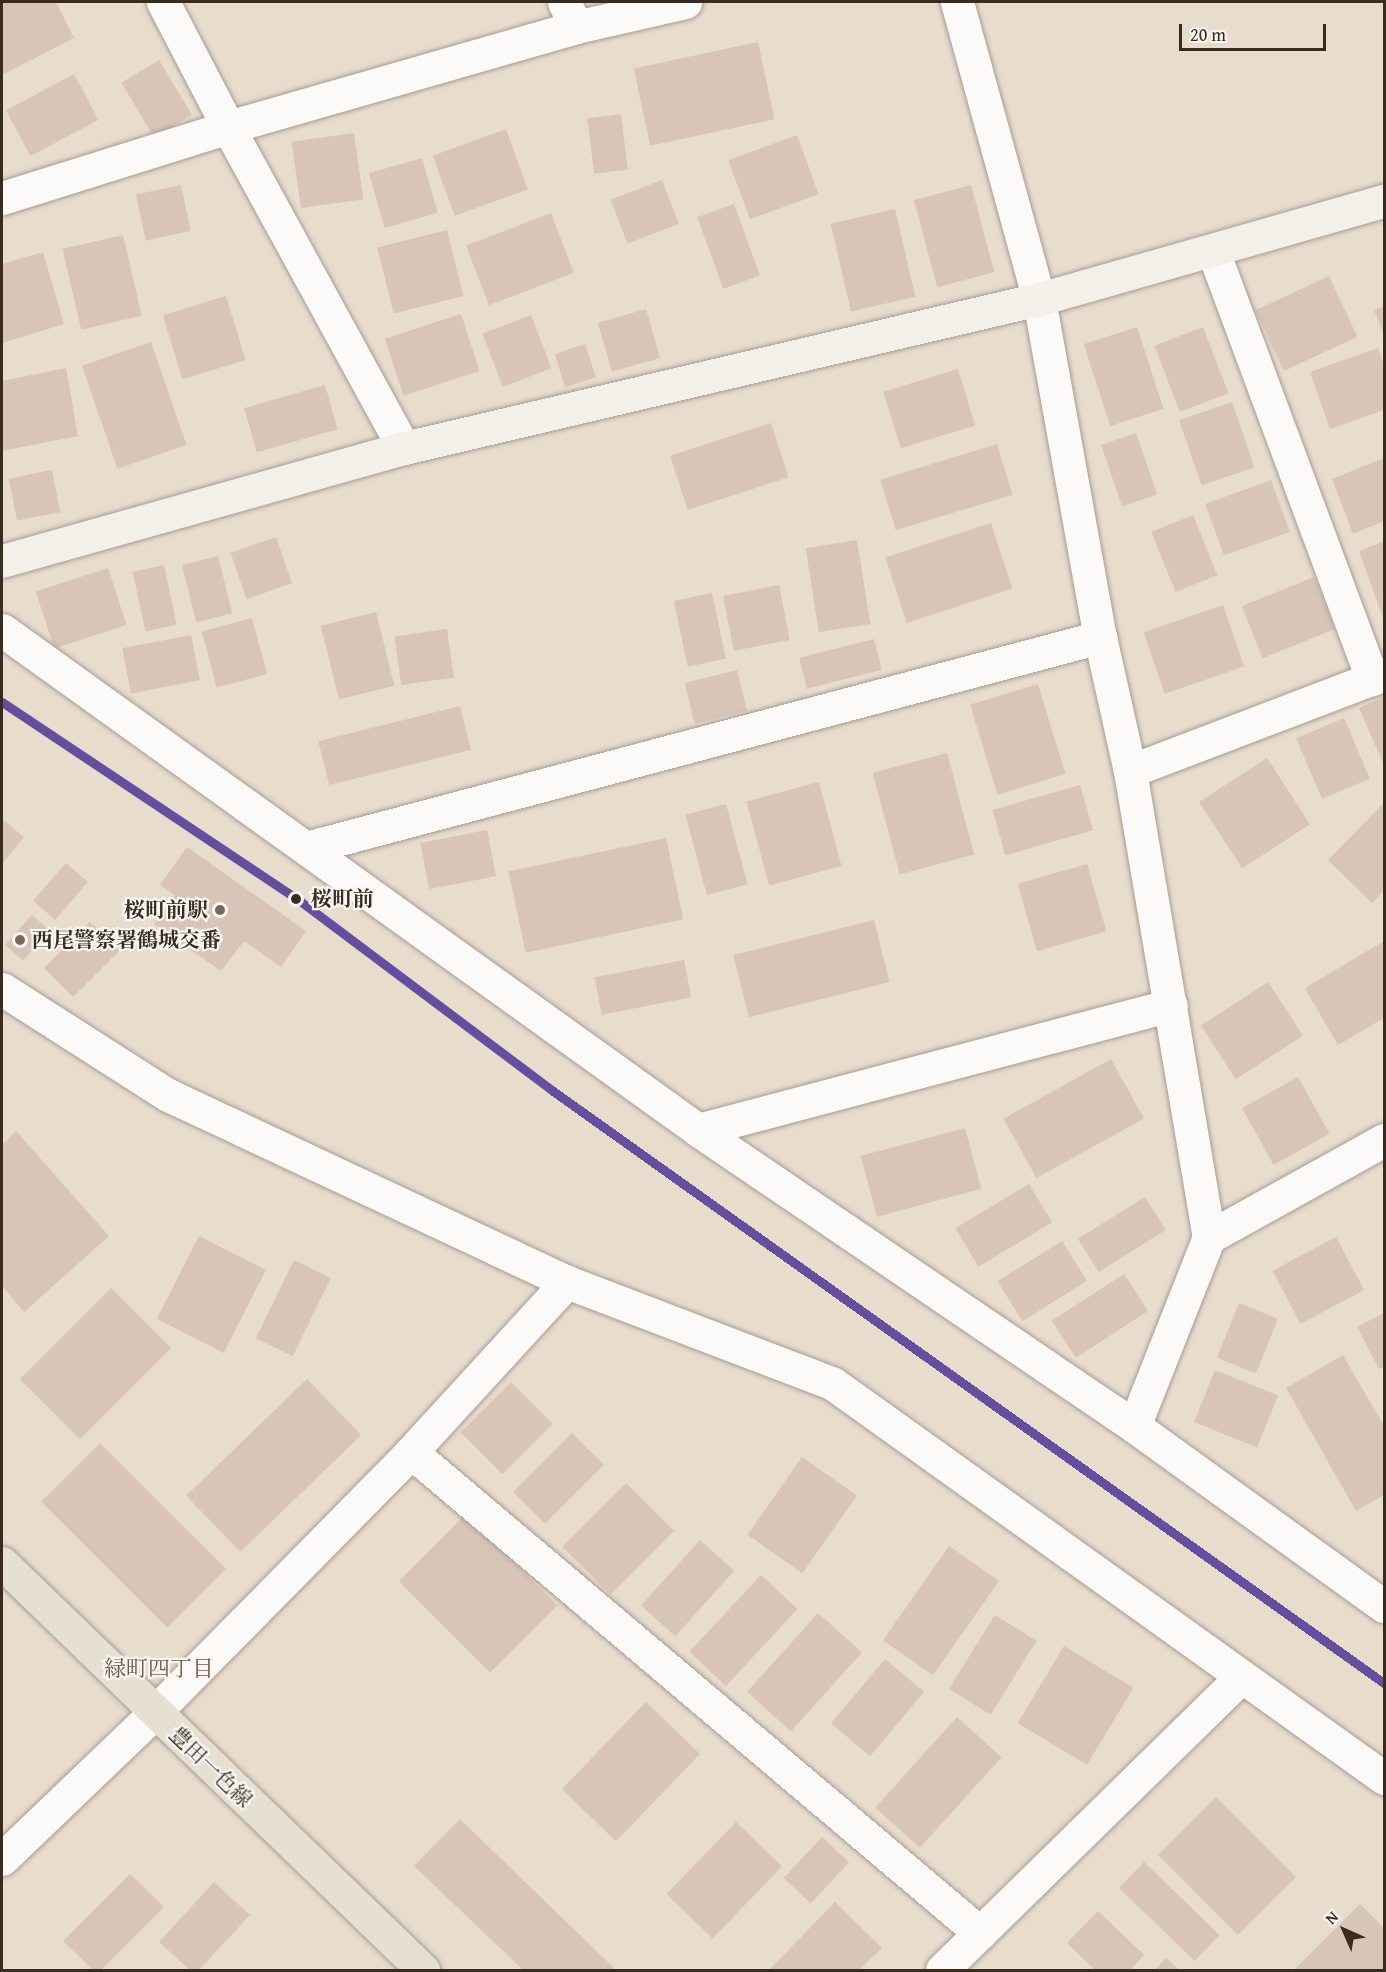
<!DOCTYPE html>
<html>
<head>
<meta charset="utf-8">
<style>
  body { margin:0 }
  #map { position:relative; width:1386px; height:1972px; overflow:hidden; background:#e8dccd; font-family:"Gentium Book Plus","Noto Serif JP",serif }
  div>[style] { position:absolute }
  .building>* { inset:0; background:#d9c4b8; transform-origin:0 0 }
  .roads { filter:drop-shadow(0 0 2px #a59d93) drop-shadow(0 0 2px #a59d93) }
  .street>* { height:33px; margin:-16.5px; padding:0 16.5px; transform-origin:16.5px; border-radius:16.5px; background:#fcfaf8 }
  .secondary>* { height:33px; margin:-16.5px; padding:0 16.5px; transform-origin:16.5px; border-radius:16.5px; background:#f3f0e9 }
  .primary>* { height:33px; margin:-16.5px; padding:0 16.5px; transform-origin:16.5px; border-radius:16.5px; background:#e6e0d3 }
  .rail-1>* { height:9px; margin:-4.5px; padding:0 4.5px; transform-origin:4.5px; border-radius:4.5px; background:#654e9e }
  .dots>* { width:16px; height:16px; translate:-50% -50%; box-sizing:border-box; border:3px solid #f6f6f2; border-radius:50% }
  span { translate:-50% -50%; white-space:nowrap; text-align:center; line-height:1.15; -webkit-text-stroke:4.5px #f6f6f2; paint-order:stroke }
  .stop-label { font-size:21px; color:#3b2a1e; font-weight:700 }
  .left { translate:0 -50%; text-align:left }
  .poi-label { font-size:21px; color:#3b2a1e; font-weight:700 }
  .right { translate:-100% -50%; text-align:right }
  .street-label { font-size:21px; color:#3b2a1e }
  .neighbourhood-label { font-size:22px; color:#7d5343 }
  .frame { position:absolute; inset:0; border:3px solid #3b2a1e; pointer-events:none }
  .north { position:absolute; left:1314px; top:1900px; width:60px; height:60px; -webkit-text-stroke:4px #f6f6f2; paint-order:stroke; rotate:315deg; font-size:16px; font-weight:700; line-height:24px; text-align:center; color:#3b2a1e }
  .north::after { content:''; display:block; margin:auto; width:21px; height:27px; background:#3b2a1e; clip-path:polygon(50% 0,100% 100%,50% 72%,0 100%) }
  .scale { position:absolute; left:1179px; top:24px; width:147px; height:27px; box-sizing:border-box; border:3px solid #3b2a1e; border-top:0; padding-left:8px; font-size:18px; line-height:21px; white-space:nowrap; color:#3b2a1e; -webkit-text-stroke:4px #f6f6f2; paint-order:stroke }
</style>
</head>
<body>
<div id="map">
  <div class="building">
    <div style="clip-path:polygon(2px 2px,56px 2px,74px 38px,2px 75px)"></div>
    <div style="left:758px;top:42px;width:79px;height:127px;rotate:78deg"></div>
    <div style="left:159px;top:60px;width:64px;height:44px;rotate:59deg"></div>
    <div style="left:74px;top:74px;width:52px;height:77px;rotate:62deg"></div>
    <div style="left:621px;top:114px;width:56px;height:34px;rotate:83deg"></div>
    <div style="left:506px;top:129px;width:64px;height:78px;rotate:70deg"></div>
    <div style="left:354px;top:133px;width:67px;height:63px;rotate:82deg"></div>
    <div style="left:797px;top:135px;width:63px;height:73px;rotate:70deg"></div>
    <div style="left:422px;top:158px;width:57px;height:55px;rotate:74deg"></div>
    <div style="left:662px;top:180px;width:47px;height:55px;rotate:69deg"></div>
    <div style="left:181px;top:185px;width:47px;height:46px;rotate:78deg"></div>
    <div style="left:971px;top:185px;width:90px;height:59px;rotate:75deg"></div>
    <div style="left:734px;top:204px;width:76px;height:39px;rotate:70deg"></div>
    <div style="left:895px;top:209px;width:90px;height:66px;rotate:77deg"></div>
    <div style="left:551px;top:213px;width:64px;height:91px;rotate:69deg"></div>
    <div style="left:447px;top:230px;width:68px;height:72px;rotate:76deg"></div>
    <div style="left:123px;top:235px;width:83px;height:62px;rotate:77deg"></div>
    <div style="clip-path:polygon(43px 252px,64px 324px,2px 343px,2px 264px)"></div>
    <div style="left:1329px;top:276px;width:67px;height:81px;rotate:65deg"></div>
    <div style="left:226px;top:296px;width:67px;height:66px;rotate:73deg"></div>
    <div style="clip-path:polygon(1384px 306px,1384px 335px,1374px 310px)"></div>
    <div style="left:646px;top:309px;width:51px;height:50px;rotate:74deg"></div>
    <div style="left:461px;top:314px;width:60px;height:80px;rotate:72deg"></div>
    <div style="left:531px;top:315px;width:57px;height:52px;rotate:69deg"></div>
    <div style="left:1137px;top:327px;width:86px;height:56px;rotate:72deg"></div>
    <div style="left:1203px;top:327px;width:71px;height:52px;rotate:69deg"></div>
    <div style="left:151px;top:342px;width:109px;height:73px;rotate:71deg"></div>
    <div style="left:585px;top:344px;width:35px;height:32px;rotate:72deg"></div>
    <div style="clip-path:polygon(1378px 348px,1384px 366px,1384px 410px,1330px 429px,1310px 372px)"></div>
    <div style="clip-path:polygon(66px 368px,78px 436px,2px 451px,2px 381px)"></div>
    <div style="left:958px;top:369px;width:59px;height:78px;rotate:73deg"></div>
    <div style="left:325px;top:385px;width:46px;height:84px;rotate:74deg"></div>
    <div style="left:1232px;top:402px;width:69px;height:56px;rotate:71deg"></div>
    <div style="left:771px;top:423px;width:57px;height:106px;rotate:72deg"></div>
    <div style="left:1136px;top:433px;width:65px;height:37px;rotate:71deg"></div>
    <div style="left:997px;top:444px;width:53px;height:122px;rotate:73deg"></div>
    <div style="clip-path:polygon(1384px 458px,1384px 521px,1353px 534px,1332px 479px)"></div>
    <div style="left:52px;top:470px;width:43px;height:44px;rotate:79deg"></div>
    <div style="left:1271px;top:480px;width:55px;height:70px;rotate:70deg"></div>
    <div style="left:1193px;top:515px;width:65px;height:45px;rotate:68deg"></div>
    <div style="left:991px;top:523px;width:69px;height:111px;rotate:72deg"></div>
    <div style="left:276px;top:537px;width:49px;height:48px;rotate:71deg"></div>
    <div style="left:857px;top:540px;width:85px;height:52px;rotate:81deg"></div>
    <div style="clip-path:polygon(1384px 541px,1384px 621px,1359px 551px)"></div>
    <div style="left:218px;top:556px;width:59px;height:37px;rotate:76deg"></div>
    <div style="left:164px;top:565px;width:61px;height:32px;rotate:78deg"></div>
    <div style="left:108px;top:568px;width:60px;height:76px;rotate:72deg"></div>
    <div style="left:1314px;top:577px;width:56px;height:78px;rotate:68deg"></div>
    <div style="left:779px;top:585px;width:56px;height:57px;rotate:79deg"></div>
    <div style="left:712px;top:593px;width:67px;height:39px;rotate:78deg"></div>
    <div style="left:1223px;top:605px;width:65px;height:84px;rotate:71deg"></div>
    <div style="left:376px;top:612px;width:76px;height:57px;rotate:76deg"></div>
    <div style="left:252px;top:618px;width:58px;height:52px;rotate:75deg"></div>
    <div style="left:447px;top:629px;width:49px;height:53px;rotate:82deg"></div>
    <div style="left:191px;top:635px;width:46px;height:70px;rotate:79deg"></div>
    <div style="left:874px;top:639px;width:32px;height:77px;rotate:76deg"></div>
    <div style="left:737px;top:670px;width:42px;height:54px;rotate:76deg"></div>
    <div style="left:1038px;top:684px;width:94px;height:71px;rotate:73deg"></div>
    <div style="clip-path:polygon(1384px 697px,1384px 765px,1359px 708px)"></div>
    <div style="left:460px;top:706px;width:45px;height:146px;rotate:76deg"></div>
    <div style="left:1344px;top:718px;width:66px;height:52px;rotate:67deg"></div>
    <div style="left:947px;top:753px;width:105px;height:77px;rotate:75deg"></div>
    <div style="left:1267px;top:758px;width:79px;height:81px;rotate:57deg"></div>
    <div style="left:819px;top:782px;width:87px;height:75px;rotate:75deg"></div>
    <div style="left:1080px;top:785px;width:47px;height:91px;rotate:74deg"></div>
    <div style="clip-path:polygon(1384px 803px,1384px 891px,1372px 903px,1328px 860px)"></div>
    <div style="left:726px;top:804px;width:83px;height:42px;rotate:75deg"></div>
    <div style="clip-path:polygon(2px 819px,24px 837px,2px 864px)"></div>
    <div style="left:487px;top:830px;width:47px;height:68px;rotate:79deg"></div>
    <div style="left:666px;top:838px;width:83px;height:161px;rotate:78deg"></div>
    <div style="clip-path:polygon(187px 847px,306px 931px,281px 967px,244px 941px,221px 971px,154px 924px,175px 895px,160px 885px)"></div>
    <div style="left:66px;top:863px;width:29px;height:50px;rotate:41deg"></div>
    <div style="left:1087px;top:864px;width:70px;height:72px;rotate:74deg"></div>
    <div style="left:32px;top:915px;width:24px;height:40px;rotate:42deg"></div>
    <div style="left:874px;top:920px;width:64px;height:145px;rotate:76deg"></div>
    <div style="left:90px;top:922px;width:41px;height:65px;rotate:45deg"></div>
    <div style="clip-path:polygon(1384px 941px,1384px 1018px,1338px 1045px,1305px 988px)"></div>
    <div style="left:684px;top:960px;width:38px;height:91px;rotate:79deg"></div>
    <div style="left:1268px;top:982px;width:64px;height:80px;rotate:57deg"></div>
    <div style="left:1111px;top:1059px;width:68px;height:123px;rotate:61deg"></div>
    <div style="left:1298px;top:1077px;width:65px;height:64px;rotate:61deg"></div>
    <div style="left:965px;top:1128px;width:63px;height:108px;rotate:75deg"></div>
    <div style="clip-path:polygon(16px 1131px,109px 1236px,24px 1312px,2px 1286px,2px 1145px)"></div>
    <div style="left:1029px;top:1184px;width:45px;height:86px;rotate:59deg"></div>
    <div style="left:1145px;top:1197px;width:39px;height:79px;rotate:58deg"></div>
    <div style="left:199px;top:1236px;width:75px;height:93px;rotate:27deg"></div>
    <div style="left:1336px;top:1237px;width:60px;height:72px;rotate:62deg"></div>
    <div style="left:1062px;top:1241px;width:47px;height:76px;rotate:58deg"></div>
    <div style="left:294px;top:1260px;width:41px;height:87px;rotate:26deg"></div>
    <div style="left:1124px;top:1274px;width:44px;height:86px;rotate:57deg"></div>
    <div style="left:111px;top:1288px;width:85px;height:129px;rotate:45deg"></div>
    <div style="left:1239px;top:1303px;width:42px;height:59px;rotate:22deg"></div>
    <div style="clip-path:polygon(1384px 1313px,1384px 1367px,1379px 1369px,1357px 1327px)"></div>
    <div style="clip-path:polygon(1343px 1355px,1384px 1426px,1384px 1495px,1356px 1511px,1286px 1388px)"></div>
    <div style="left:1215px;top:1370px;width:68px;height:56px;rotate:22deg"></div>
    <div style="left:307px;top:1379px;width:78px;height:168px;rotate:46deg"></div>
    <div style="left:511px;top:1382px;width:59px;height:71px;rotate:45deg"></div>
    <div style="left:572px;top:1433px;width:45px;height:83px;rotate:45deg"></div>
    <div style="left:100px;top:1443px;width:178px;height:83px;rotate:45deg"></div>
    <div style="left:802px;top:1457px;width:67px;height:95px;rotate:35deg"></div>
    <div style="left:626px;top:1483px;width:68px;height:90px;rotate:45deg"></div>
    <div style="left:466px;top:1514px;width:129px;height:95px;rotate:45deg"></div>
    <div style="left:700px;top:1540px;width:46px;height:88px;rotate:42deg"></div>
    <div style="left:949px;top:1546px;width:61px;height:115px;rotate:35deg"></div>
    <div style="left:761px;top:1575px;width:50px;height:105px;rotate:43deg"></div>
    <div style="left:818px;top:1613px;width:59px;height:106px;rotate:42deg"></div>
    <div style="left:995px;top:1615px;width:49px;height:87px;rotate:32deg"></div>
    <div style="left:1064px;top:1646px;width:81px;height:90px;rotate:31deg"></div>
    <div style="left:885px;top:1659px;width:51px;height:84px;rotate:40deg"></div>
    <div style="left:646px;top:1702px;width:75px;height:121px;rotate:44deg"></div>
    <div style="left:957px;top:1717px;width:60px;height:122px;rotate:42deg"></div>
    <div style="left:1216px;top:1797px;width:113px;height:82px;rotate:45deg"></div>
    <div style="clip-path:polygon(460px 1819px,614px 1968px,612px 1970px,523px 1970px,414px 1866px)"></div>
    <div style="left:736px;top:1822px;width:64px;height:100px;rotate:44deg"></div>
    <div style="left:822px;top:1837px;width:37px;height:56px;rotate:43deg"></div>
    <div style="left:1144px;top:1862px;width:105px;height:36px;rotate:44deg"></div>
    <div style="clip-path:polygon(130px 1874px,164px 1907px,101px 1970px,93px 1970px,63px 1941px)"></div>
    <div style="clip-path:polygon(214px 1882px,250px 1915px,199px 1970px,190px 1970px,159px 1942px)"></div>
    <div style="clip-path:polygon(835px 1902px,882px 1948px,859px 1970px,769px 1970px)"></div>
    <div style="clip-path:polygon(1360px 1904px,1384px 1928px,1384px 1970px,1294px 1970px)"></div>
    <div style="clip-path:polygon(1098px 1911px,1144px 1955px,1130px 1970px,1095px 1970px,1067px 1943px)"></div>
    <div style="clip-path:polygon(1166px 1958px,1179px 1970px,1155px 1970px)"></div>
  </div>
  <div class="roads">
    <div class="street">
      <div style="left:163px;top:2px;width:141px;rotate:62.5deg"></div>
      <div style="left:228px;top:127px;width:366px;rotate:61.3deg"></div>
      <div style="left:564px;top:2px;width:28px;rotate:64deg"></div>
      <div style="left:957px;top:2px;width:308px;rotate:74.6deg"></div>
      <div style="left:1039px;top:299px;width:343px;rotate:79.8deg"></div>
      <div style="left:1100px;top:637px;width:137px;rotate:77.4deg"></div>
      <div style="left:1130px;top:771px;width:473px;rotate:80.4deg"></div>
      <div style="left:1209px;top:1237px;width:203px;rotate:111.6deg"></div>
      <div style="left:2px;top:198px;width:237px;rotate:-17.4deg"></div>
      <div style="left:228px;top:127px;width:362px;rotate:-16deg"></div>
      <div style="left:576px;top:27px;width:112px;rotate:-12.9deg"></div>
      <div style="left:1213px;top:251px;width:457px;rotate:69.6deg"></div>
      <div style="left:2px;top:630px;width:857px;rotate:35.69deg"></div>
      <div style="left:698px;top:1130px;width:527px;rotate:34.17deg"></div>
      <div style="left:1134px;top:1426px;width:308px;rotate:35.8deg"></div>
      <div style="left:1130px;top:771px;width:272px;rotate:-20.9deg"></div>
      <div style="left:306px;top:848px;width:822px;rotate:-14.88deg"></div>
      <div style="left:2px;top:989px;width:197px;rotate:32.6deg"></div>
      <div style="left:168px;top:1095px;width:441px;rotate:25.1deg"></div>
      <div style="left:567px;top:1282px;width:284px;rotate:20.9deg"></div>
      <div style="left:832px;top:1383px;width:679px;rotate:35.59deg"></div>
      <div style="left:698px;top:1130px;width:489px;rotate:-14.8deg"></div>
      <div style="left:1209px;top:1237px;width:200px;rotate:-29deg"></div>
      <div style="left:411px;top:1452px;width:745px;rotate:40.21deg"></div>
      <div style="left:2px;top:1859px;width:211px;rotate:-43.8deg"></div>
      <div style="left:154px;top:1713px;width:366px;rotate:-45.4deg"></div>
      <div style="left:411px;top:1452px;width:231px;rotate:-47.5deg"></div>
      <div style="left:942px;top:1970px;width:419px;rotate:-44.4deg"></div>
    </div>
    <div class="secondary">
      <div style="left:2px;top:561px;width:418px;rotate:-15.7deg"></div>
      <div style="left:404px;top:448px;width:652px;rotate:-13.21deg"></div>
      <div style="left:1039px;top:299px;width:359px;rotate:-15.9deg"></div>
    </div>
    <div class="primary">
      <div style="left:2px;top:1563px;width:586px;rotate:44.03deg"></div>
    </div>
  </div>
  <div class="rail-1">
    <div style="left:2px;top:702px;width:358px;rotate:33.7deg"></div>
    <div style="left:300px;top:901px;width:316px;rotate:36.9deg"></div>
    <div style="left:553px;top:1091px;width:1020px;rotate:35.47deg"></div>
  </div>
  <div class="dots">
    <div style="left:296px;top:899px;background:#3b2a1e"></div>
    <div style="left:220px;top:910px;background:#78685b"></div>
    <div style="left:20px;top:940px;background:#78685b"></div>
  </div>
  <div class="stop-label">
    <span class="left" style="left:311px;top:899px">桜町前</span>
  </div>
  <div class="poi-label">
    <span class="right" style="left:208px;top:910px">桜町前駅</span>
    <span class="left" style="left:32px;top:940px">西尾警察署鶴城交番</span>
  </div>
  <div class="street-label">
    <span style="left:211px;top:1767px;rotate:44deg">豊田一色線</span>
  </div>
  <div class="neighbourhood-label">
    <span style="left:159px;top:1669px">緑町四丁目</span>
  </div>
  <div class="frame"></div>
  <div class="north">N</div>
  <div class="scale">20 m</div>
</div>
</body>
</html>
